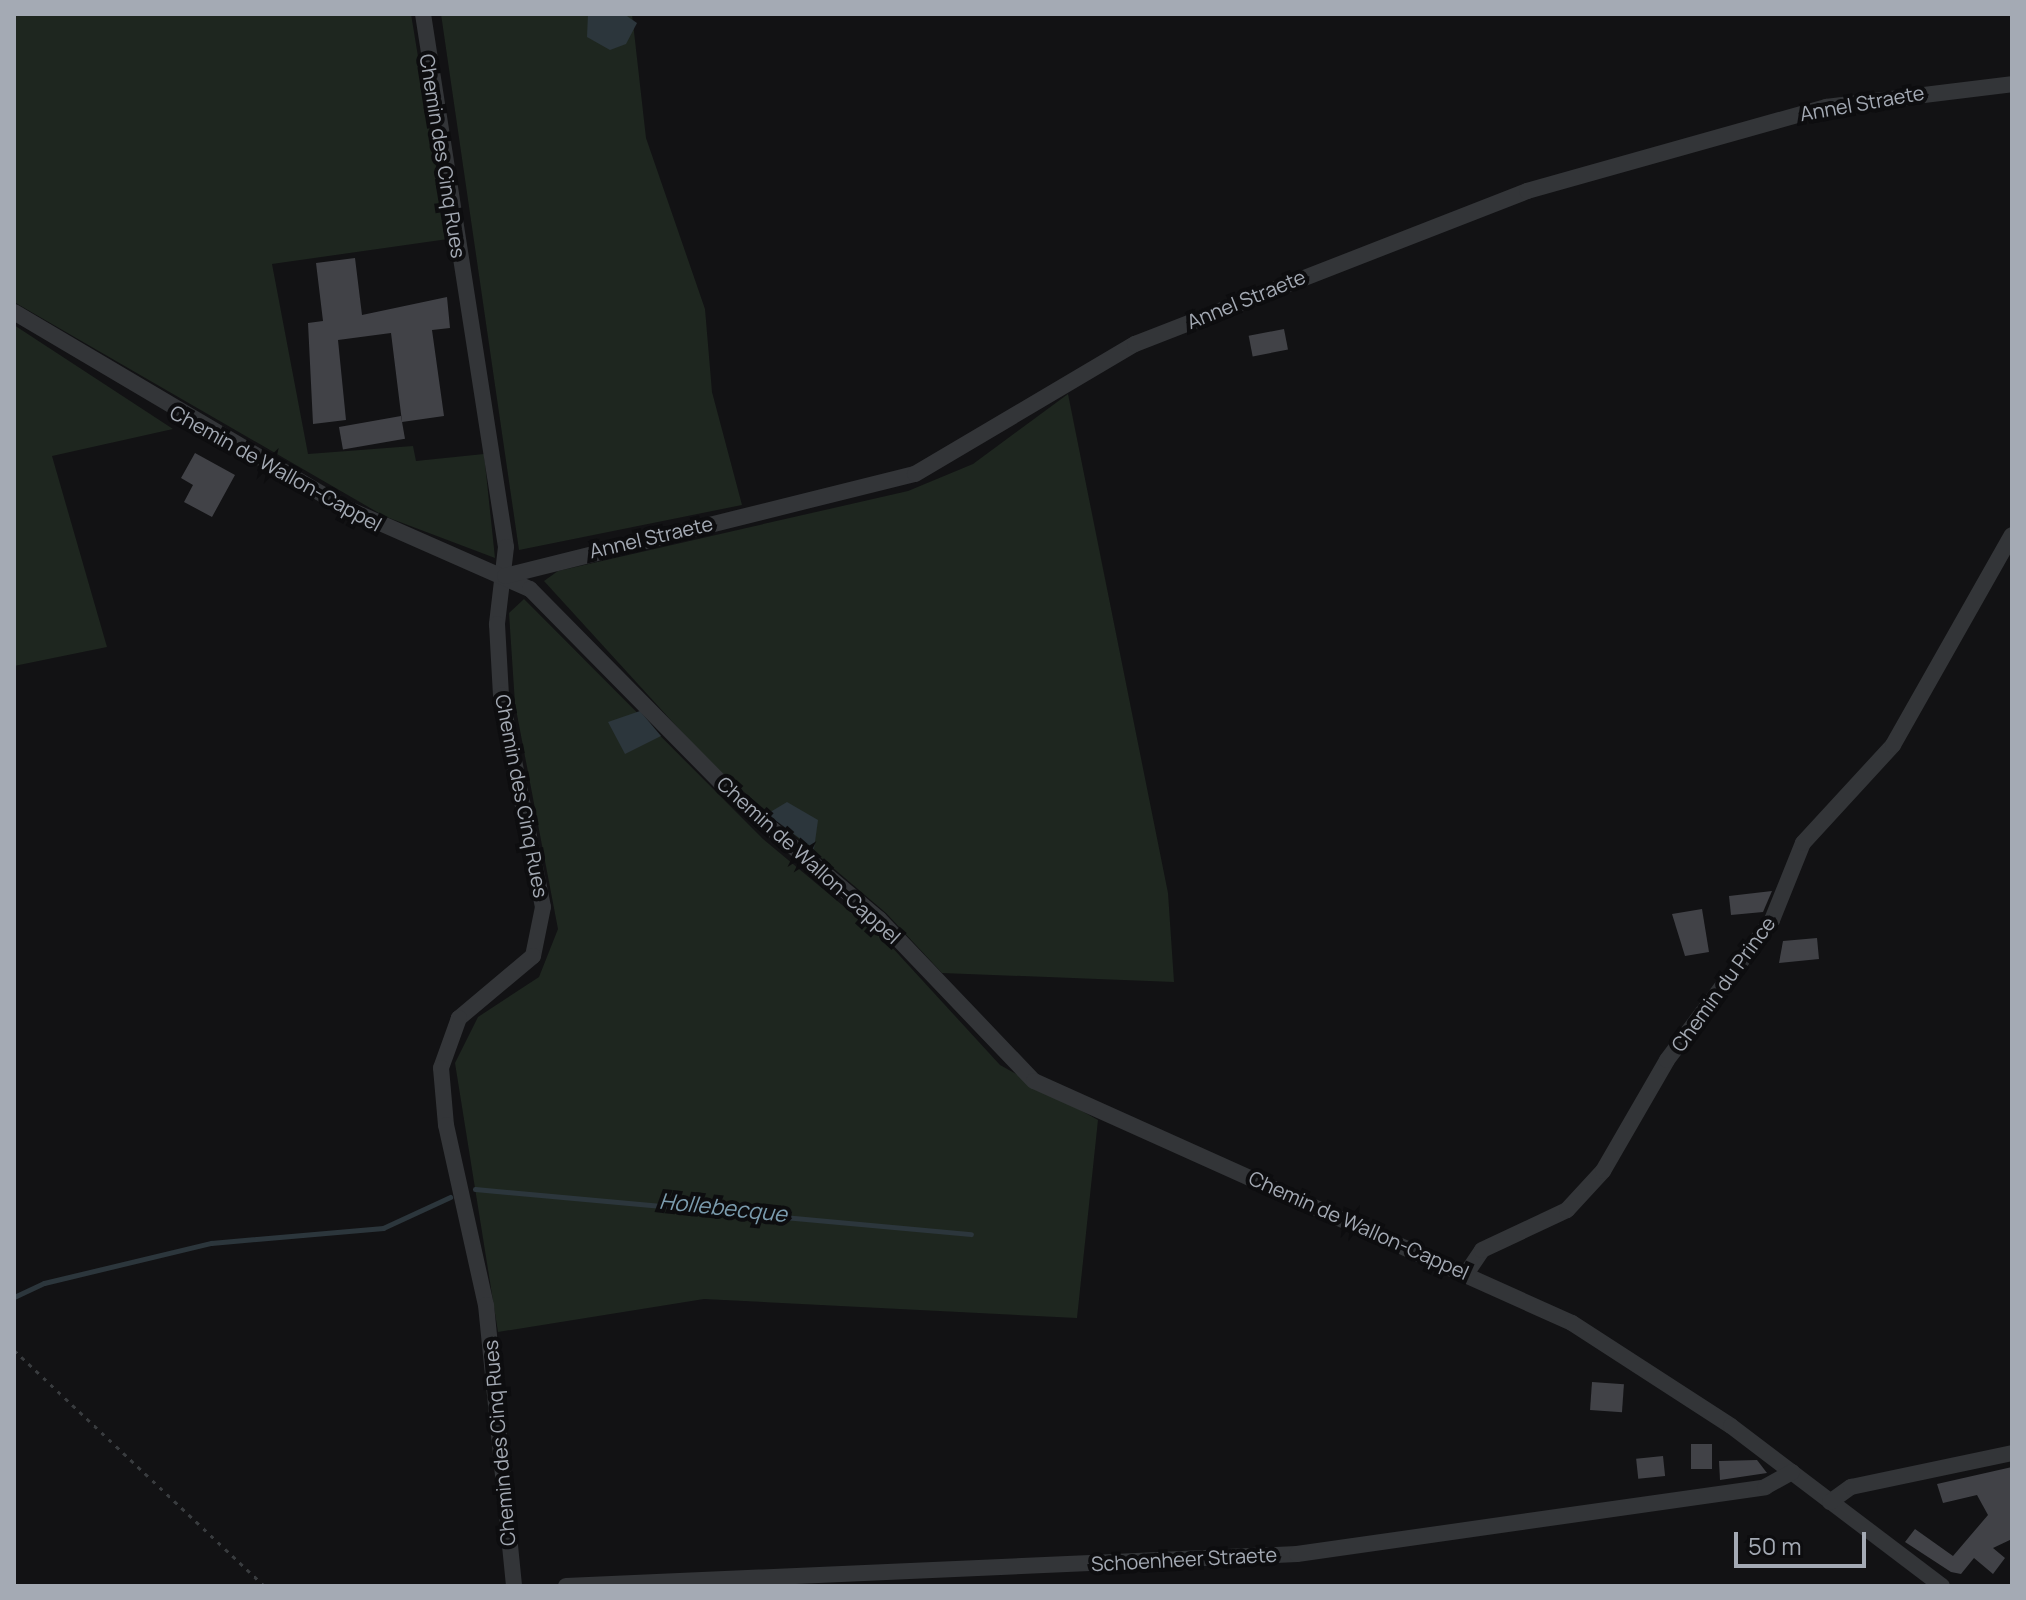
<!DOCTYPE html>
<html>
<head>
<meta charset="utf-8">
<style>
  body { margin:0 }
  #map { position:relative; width:2026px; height:1600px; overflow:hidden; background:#121214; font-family:Manrope,sans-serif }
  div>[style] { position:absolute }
  .green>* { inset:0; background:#1e261f }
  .water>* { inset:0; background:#2c363c }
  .stream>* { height:5px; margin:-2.5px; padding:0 2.5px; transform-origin:2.5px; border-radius:2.5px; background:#2c363c }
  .building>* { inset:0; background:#414247; transform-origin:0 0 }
  .path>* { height:3px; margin-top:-1.5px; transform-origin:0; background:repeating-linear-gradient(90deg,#393c3f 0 4px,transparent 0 10px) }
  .minor>* { height:16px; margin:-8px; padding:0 8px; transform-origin:8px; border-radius:8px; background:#333538 }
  span { translate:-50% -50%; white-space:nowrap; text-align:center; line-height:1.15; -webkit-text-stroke:8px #0d0d0f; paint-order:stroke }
  .street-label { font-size:20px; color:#a4aab4 }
  .water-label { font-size:22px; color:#7b9cae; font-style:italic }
  .frame { position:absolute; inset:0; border:16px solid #a4aab4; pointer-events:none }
  .scale { position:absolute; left:1734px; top:1532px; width:132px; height:36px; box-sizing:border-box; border:4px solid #a4aab4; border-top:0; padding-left:10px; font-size:24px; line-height:28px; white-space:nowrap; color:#a4aab4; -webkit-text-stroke:6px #0d0d0f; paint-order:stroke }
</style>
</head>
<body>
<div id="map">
  <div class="green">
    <div style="clip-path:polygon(14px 14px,411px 14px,448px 239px,272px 264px,308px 454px,413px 446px,416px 461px,484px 454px,495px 558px,384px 516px,14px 302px)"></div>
    <div style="clip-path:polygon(441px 14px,632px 14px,646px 138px,705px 309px,712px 392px,742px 505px,519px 550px)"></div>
    <div style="clip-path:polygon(14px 325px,173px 429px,52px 456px,107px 647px,14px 666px)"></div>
    <div style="clip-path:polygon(1068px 394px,1168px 893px,1174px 982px,942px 973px,886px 913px,710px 763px,544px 581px,558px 571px,908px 491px,973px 464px)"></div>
    <div style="clip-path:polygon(524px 599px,763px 839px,889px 944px,1000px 1065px,1098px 1120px,1077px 1318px,704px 1299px,498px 1332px,455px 1063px,478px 1017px,539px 977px,558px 929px,515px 704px,509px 613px)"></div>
  </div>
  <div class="water">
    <div style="clip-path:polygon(588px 14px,624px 14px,637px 23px,626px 44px,610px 50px,587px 37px)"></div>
    <div style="clip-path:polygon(640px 711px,661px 736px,625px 754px,608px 722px)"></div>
    <div style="clip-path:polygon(787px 802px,818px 820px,814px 849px,767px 814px)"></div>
  </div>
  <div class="stream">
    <div style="left:475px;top:1189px;width:498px;rotate:5.2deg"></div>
    <div style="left:14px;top:1297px;width:33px;rotate:-25deg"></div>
    <div style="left:44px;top:1283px;width:172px;rotate:-13.5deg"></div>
    <div style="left:211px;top:1243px;width:173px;rotate:-5deg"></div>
    <div style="left:383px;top:1228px;width:74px;rotate:-24.8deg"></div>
  </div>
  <div class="building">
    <div style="clip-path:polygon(355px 258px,362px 315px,447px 297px,450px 328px,432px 330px,444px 416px,402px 422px,391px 333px,338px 340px,346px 420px,313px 424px,308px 323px,323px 321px,316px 263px)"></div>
    <div style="left:1284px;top:329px;width:21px;height:36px;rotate:79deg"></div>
    <div style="left:401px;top:416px;width:23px;height:63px;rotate:80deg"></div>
    <div style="clip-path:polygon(195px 453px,235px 475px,212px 517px,184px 502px,193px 485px,181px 478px)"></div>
    <div style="clip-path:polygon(1772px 891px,1763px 912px,1731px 915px,1729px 896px)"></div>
    <div style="clip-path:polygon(1702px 909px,1709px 952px,1685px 956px,1672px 914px)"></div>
    <div style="clip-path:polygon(1817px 938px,1819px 959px,1779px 963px,1783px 941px)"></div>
    <div style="left:1592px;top:1382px;width:32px;height:28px;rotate:4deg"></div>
    <div style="left:1691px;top:1444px;width:21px;height:25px"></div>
    <div style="left:1663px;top:1456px;width:20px;height:27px;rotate:84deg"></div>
    <div style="clip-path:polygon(1757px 1460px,1767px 1473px,1720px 1480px,1719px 1461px)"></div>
    <div style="clip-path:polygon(2012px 1467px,2012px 1539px,1993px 1548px,2005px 1558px,1993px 1574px,1974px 1558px,1961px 1574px,1951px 1572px,1905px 1542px,1915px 1529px,1953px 1556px,1988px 1515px,1977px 1495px,1943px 1503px,1937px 1484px)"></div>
  </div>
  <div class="path">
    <div style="left:14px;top:1350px;width:344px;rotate:43.3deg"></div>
  </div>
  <div class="minor">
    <div style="left:423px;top:14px;width:539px;rotate:81.15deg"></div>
    <div style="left:506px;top:547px;width:78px;rotate:96.7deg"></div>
    <div style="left:497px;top:624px;width:71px;rotate:86.8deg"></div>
    <div style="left:501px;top:695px;width:216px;rotate:78.8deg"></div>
    <div style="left:543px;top:907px;width:50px;rotate:101.5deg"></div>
    <div style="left:533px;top:956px;width:97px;rotate:140deg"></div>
    <div style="left:459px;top:1018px;width:53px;rotate:109.8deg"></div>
    <div style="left:441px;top:1068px;width:57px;rotate:85deg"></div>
    <div style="left:446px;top:1125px;width:184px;rotate:77.5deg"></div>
    <div style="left:486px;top:1305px;width:282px;rotate:84.3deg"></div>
    <div style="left:14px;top:312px;width:386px;rotate:30.6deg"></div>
    <div style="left:346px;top:508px;width:201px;rotate:23.8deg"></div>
    <div style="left:530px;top:589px;width:302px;rotate:45.4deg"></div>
    <div style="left:742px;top:804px;width:179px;rotate:40deg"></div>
    <div style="left:879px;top:919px;width:224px;rotate:46.3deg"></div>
    <div style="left:1034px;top:1081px;width:590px;rotate:24.22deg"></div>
    <div style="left:1572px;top:1323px;width:189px;rotate:32.9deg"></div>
    <div style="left:1731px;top:1426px;width:265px;rotate:37.2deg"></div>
    <div style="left:505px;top:576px;width:422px;rotate:-14deg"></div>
    <div style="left:915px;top:474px;width:256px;rotate:-30.6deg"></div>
    <div style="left:1135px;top:344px;width:421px;rotate:-21.3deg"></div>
    <div style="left:1527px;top:191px;width:311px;rotate:-15.7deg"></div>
    <div style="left:1826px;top:107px;width:187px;rotate:-7deg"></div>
    <div style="left:1468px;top:1271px;width:25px;rotate:-56deg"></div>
    <div style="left:1482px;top:1250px;width:94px;rotate:-25.2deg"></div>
    <div style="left:1567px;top:1210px;width:53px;rotate:-47.3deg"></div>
    <div style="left:1603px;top:1171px;width:128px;rotate:-60deg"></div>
    <div style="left:1667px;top:1060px;width:175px;rotate:-53.1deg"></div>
    <div style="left:1772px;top:920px;width:83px;rotate:-68.1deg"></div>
    <div style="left:1803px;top:843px;width:133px;rotate:-47.4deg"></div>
    <div style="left:1893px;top:745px;width:241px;rotate:-60.5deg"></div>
    <div style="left:1830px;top:1502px;width:26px;rotate:-36deg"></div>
    <div style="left:1851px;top:1487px;width:165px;rotate:-11.9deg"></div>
    <div style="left:566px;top:1586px;width:732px;rotate:-2.51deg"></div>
    <div style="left:1297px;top:1554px;width:473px;rotate:-8.1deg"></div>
    <div style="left:1765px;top:1487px;width:31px;rotate:-29deg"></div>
  </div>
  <div class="street-label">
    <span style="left:1862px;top:103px;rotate:-10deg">Annel Straete</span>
    <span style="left:443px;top:156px;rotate:81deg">Chemin des Cinq Rues</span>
    <span style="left:1246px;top:299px;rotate:-22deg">Annel Straete</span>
    <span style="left:276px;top:468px;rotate:29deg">Chemin de Wallon-Cappel</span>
    <span style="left:651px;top:537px;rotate:-13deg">Annel Straete</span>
    <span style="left:522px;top:796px;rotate:79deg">Chemin des Cinq Rues</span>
    <span style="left:809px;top:860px;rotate:42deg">Chemin de Wallon-Cappel</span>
    <span style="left:1723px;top:984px;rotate:-54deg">Chemin du Prince</span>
    <span style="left:1359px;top:1225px;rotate:24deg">Chemin de Wallon-Cappel</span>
    <span style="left:499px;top:1443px;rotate:-95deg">Chemin des Cinq Rues</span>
    <span style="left:1184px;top:1559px;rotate:-3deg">Schoenheer Straete</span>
  </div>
  <div class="water-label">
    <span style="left:723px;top:1208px;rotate:6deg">Hollebecque</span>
  </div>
  <div class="frame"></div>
  <div class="scale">50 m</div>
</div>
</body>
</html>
